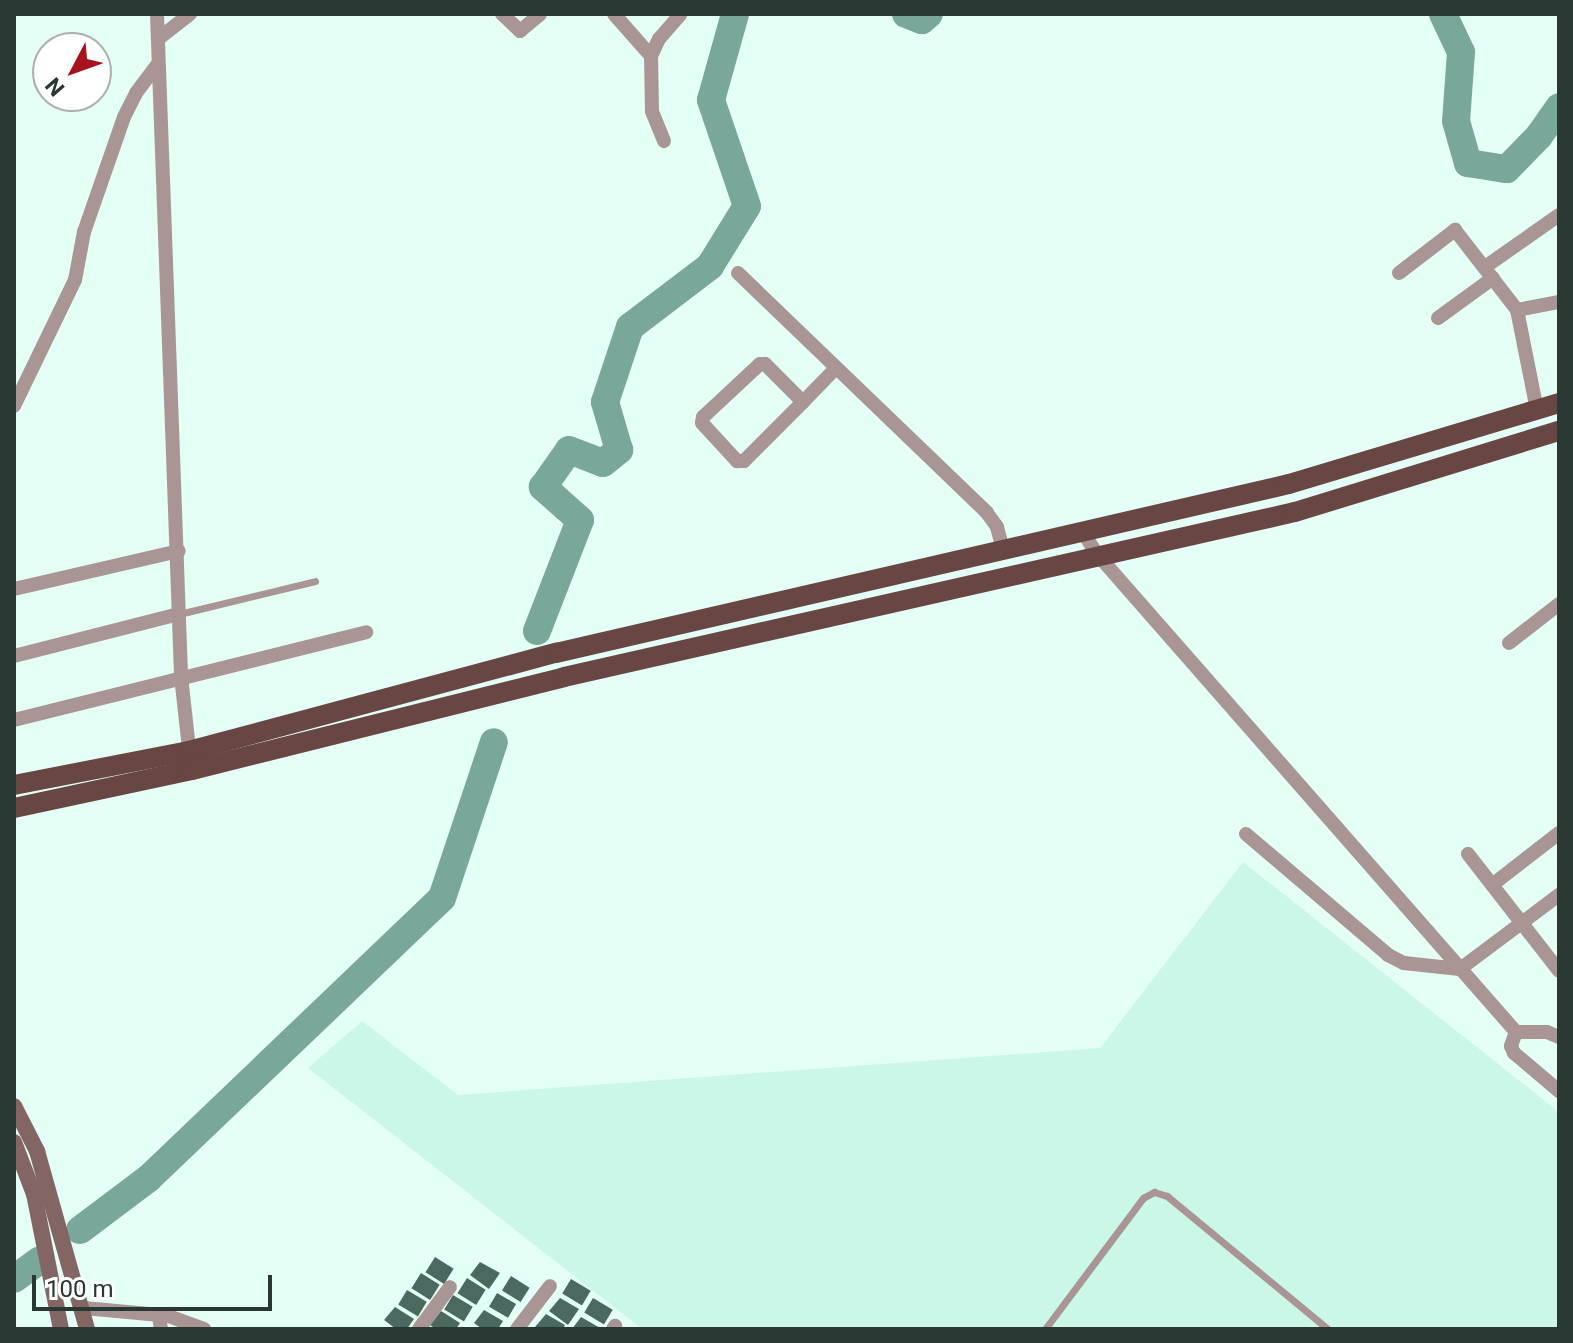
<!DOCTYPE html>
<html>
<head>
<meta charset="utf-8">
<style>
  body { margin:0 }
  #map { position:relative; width:1573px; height:1343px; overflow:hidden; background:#e3fff6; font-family:Roboto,sans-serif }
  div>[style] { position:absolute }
  .built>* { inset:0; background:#cbf7e9 }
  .river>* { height:28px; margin:-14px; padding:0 14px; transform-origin:14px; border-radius:14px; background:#79a89a }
  .building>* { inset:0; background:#4b6960; transform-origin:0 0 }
  .lane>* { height:7px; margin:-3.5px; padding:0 3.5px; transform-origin:3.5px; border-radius:3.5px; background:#a99593 }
  .street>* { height:14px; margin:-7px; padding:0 7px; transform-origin:7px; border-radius:7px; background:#a99593 }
  .secondary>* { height:16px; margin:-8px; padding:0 8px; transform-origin:8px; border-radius:8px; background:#836663 }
  .primary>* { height:20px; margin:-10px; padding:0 10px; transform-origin:10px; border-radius:10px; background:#674643 }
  span { translate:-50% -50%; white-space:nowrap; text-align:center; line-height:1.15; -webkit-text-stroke:8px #fff; paint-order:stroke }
  .frame { position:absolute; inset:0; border:16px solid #2a3834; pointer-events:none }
  .north { position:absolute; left:32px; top:32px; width:80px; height:80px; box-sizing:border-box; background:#fff; border:2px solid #aaafae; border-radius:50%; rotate:229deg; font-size:22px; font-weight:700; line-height:32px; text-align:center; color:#2a3834 }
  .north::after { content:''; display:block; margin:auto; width:28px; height:36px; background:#a8121e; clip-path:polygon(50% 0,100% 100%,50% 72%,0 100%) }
  .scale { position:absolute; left:32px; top:1275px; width:240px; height:36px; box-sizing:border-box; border:4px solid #2a3834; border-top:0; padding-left:10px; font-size:24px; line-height:28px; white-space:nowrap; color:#2a3834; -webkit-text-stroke:6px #fff; paint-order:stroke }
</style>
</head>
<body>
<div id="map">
  <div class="built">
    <div style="clip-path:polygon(1243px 862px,1559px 1112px,1559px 1329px,642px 1329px,308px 1068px,362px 1021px,458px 1095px,1100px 1048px)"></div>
  </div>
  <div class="river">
    <div style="left:906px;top:14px;width:17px;rotate:21deg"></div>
    <div style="left:922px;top:20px;width:9px;rotate:-41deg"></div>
    <div style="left:1443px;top:14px;width:42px;rotate:64.7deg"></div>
    <div style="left:1461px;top:52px;width:69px;rotate:94.1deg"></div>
    <div style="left:1456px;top:121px;width:44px;rotate:74.1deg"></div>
    <div style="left:1468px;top:163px;width:39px;rotate:9deg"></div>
    <div style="left:1507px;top:169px;width:46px;rotate:-45.9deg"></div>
    <div style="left:1539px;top:136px;width:35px;rotate:-55deg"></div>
    <div style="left:537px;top:631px;width:119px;rotate:-68.8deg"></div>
    <div style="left:580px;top:520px;width:50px;rotate:-138.3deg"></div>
    <div style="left:543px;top:487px;width:45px;rotate:-54.9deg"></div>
    <div style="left:569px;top:450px;width:36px;rotate:21deg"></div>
    <div style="left:603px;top:463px;width:21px;rotate:-39deg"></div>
    <div style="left:619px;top:450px;width:50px;rotate:-106.3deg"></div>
    <div style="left:605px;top:402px;width:79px;rotate:-71.6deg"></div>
    <div style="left:630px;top:327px;width:101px;rotate:-37.3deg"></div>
    <div style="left:710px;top:266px;width:70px;rotate:-58.3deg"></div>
    <div style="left:747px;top:206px;width:112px;rotate:-108.8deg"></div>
    <div style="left:711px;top:100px;width:89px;rotate:-74.4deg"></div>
    <div style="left:80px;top:1230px;width:86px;rotate:-37deg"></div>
    <div style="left:149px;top:1178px;width:405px;rotate:-43.7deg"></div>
    <div style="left:442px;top:898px;width:164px;rotate:-71.6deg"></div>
    <div style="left:14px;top:1279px;width:32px;rotate:-36deg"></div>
  </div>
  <div class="building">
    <div style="left:435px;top:1257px;width:22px;height:18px;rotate:32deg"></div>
    <div style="clip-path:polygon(480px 1262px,500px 1273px,489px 1289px,470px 1275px)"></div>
    <div style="left:421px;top:1273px;width:22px;height:18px;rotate:32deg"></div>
    <div style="left:511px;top:1276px;width:22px;height:17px;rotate:32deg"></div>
    <div style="left:467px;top:1278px;width:22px;height:18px;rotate:32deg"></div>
    <div style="left:571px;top:1279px;width:23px;height:17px;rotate:31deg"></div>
    <div style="left:407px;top:1290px;width:23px;height:17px;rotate:31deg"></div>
    <div style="left:497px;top:1293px;width:22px;height:16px;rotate:30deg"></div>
    <div style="left:453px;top:1295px;width:23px;height:17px;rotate:31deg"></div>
    <div style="clip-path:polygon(560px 1298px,579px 1309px,568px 1325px,549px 1311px)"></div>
    <div style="left:593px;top:1298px;width:23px;height:17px;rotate:31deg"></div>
    <div style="clip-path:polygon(395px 1307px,414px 1319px,407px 1329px,396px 1329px,384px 1320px)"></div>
    <div style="clip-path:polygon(484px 1310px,503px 1321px,498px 1329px,482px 1329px,474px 1323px)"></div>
    <div style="clip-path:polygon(441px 1311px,460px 1323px,456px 1329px,436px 1329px,430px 1325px)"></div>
    <div style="clip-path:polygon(546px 1314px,565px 1325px,563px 1329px,535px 1327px)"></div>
    <div style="clip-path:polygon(581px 1317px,602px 1329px,572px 1329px)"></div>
  </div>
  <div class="lane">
    <div style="left:179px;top:614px;width:140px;rotate:-13.6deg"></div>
    <div style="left:1045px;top:1329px;width:164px;rotate:-53.2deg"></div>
    <div style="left:1143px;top:1198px;width:13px;rotate:-29deg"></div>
    <div style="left:1154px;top:1192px;width:14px;rotate:17deg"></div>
    <div style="left:1167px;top:1196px;width:209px;rotate:39.6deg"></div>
  </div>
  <div class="street">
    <div style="left:157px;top:14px;width:662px;rotate:87.92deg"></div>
    <div style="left:181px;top:676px;width:81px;rotate:83.7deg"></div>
    <div style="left:502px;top:14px;width:25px;rotate:43deg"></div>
    <div style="left:520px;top:31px;width:26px;rotate:-40deg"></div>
    <div style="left:614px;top:14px;width:56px;rotate:48.6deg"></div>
    <div style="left:158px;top:39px;width:41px;rotate:-38deg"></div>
    <div style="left:664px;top:141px;width:32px;rotate:-112deg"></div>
    <div style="left:652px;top:111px;width:55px;rotate:-91deg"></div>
    <div style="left:651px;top:56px;width:19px;rotate:-65deg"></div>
    <div style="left:659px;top:39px;width:33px;rotate:-49deg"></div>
    <div style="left:1485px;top:267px;width:90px;rotate:-35.1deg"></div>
    <div style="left:738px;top:273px;width:346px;rotate:43.9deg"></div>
    <div style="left:987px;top:513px;width:17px;rotate:54deg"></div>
    <div style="left:997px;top:527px;width:23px;rotate:75deg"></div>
    <div style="left:1399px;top:273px;width:71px;rotate:-37.5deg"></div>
    <div style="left:1455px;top:230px;width:101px;rotate:52.2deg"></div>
    <div style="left:1517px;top:310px;width:102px;rotate:78.7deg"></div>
    <div style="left:1517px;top:310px;width:43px;rotate:-10.8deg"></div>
    <div style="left:1438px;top:318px;width:68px;rotate:-36deg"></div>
    <div style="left:803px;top:402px;width:54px;rotate:-135deg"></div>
    <div style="left:765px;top:364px;width:5px;rotate:180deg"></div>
    <div style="left:760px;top:364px;width:78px;rotate:137.1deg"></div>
    <div style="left:703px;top:417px;width:6px;rotate:99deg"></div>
    <div style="left:702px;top:423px;width:52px;rotate:47.4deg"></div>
    <div style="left:737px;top:461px;width:7px"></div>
    <div style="left:744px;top:461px;width:83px;rotate:-45deg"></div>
    <div style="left:803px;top:402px;width:47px;rotate:-45.9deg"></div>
    <div style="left:14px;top:406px;width:140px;rotate:-64.2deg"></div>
    <div style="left:75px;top:280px;width:49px;rotate:-79.4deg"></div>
    <div style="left:84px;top:232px;width:122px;rotate:-70.8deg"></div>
    <div style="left:124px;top:117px;width:27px;rotate:-63deg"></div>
    <div style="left:136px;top:93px;width:36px;rotate:-53deg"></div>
    <div style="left:1082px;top:531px;width:27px;rotate:57deg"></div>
    <div style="left:1097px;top:554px;width:636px;rotate:48.76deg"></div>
    <div style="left:1516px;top:1032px;width:31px"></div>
    <div style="left:1547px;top:1032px;width:13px;rotate:23deg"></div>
    <div style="left:14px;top:589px;width:169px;rotate:-13deg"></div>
    <div style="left:1509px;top:643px;width:63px;rotate:-38deg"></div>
    <div style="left:14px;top:656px;width:170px;rotate:-14.3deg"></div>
    <div style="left:14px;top:720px;width:363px;rotate:-14deg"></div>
    <div style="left:1246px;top:834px;width:187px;rotate:40.4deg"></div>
    <div style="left:1388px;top:955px;width:18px;rotate:27deg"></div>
    <div style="left:1404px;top:963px;width:56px;rotate:6.1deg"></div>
    <div style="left:1460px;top:969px;width:124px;rotate:-36.8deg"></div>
    <div style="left:1468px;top:854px;width:148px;rotate:52.1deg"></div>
    <div style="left:1492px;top:885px;width:85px;rotate:-37.8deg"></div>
    <div style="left:1516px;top:1032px;width:15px;rotate:110deg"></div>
    <div style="left:1511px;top:1046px;width:8px;rotate:67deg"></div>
    <div style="left:1514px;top:1053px;width:59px;rotate:40.2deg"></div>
    <div style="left:84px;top:1308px;width:76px;rotate:5.3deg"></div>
    <div style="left:161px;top:1329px;width:13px;rotate:-99deg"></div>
    <div style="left:159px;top:1316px;width:4px;rotate:-27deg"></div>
    <div style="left:163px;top:1314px;width:44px;rotate:20.1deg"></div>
    <div style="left:419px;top:1329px;width:52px;rotate:-53.6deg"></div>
    <div style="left:517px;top:1329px;width:54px;rotate:-52.5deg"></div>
    <div style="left:613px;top:1329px;width:4px;rotate:-56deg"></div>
  </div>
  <div class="secondary">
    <div style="left:14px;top:1106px;width:51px;rotate:62.9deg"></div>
    <div style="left:37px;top:1151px;width:185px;rotate:74.3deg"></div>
    <div style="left:14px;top:1142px;width:56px;rotate:69deg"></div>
    <div style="left:34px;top:1194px;width:138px;rotate:78.7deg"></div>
  </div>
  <div class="primary">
    <div style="left:14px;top:785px;width:178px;rotate:-11deg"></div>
    <div style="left:189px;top:751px;width:380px;rotate:-15deg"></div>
    <div style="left:556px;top:653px;width:752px;rotate:-12.98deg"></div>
    <div style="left:1289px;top:484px;width:282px;rotate:-16.7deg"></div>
    <div style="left:14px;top:808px;width:182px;rotate:-12.1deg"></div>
    <div style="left:192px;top:770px;width:383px;rotate:-14deg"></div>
    <div style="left:564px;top:677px;width:749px;rotate:-12.72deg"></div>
    <div style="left:1295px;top:512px;width:276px;rotate:-17.1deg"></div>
  </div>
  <div class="frame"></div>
  <div class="north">N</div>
  <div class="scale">100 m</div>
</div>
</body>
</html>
